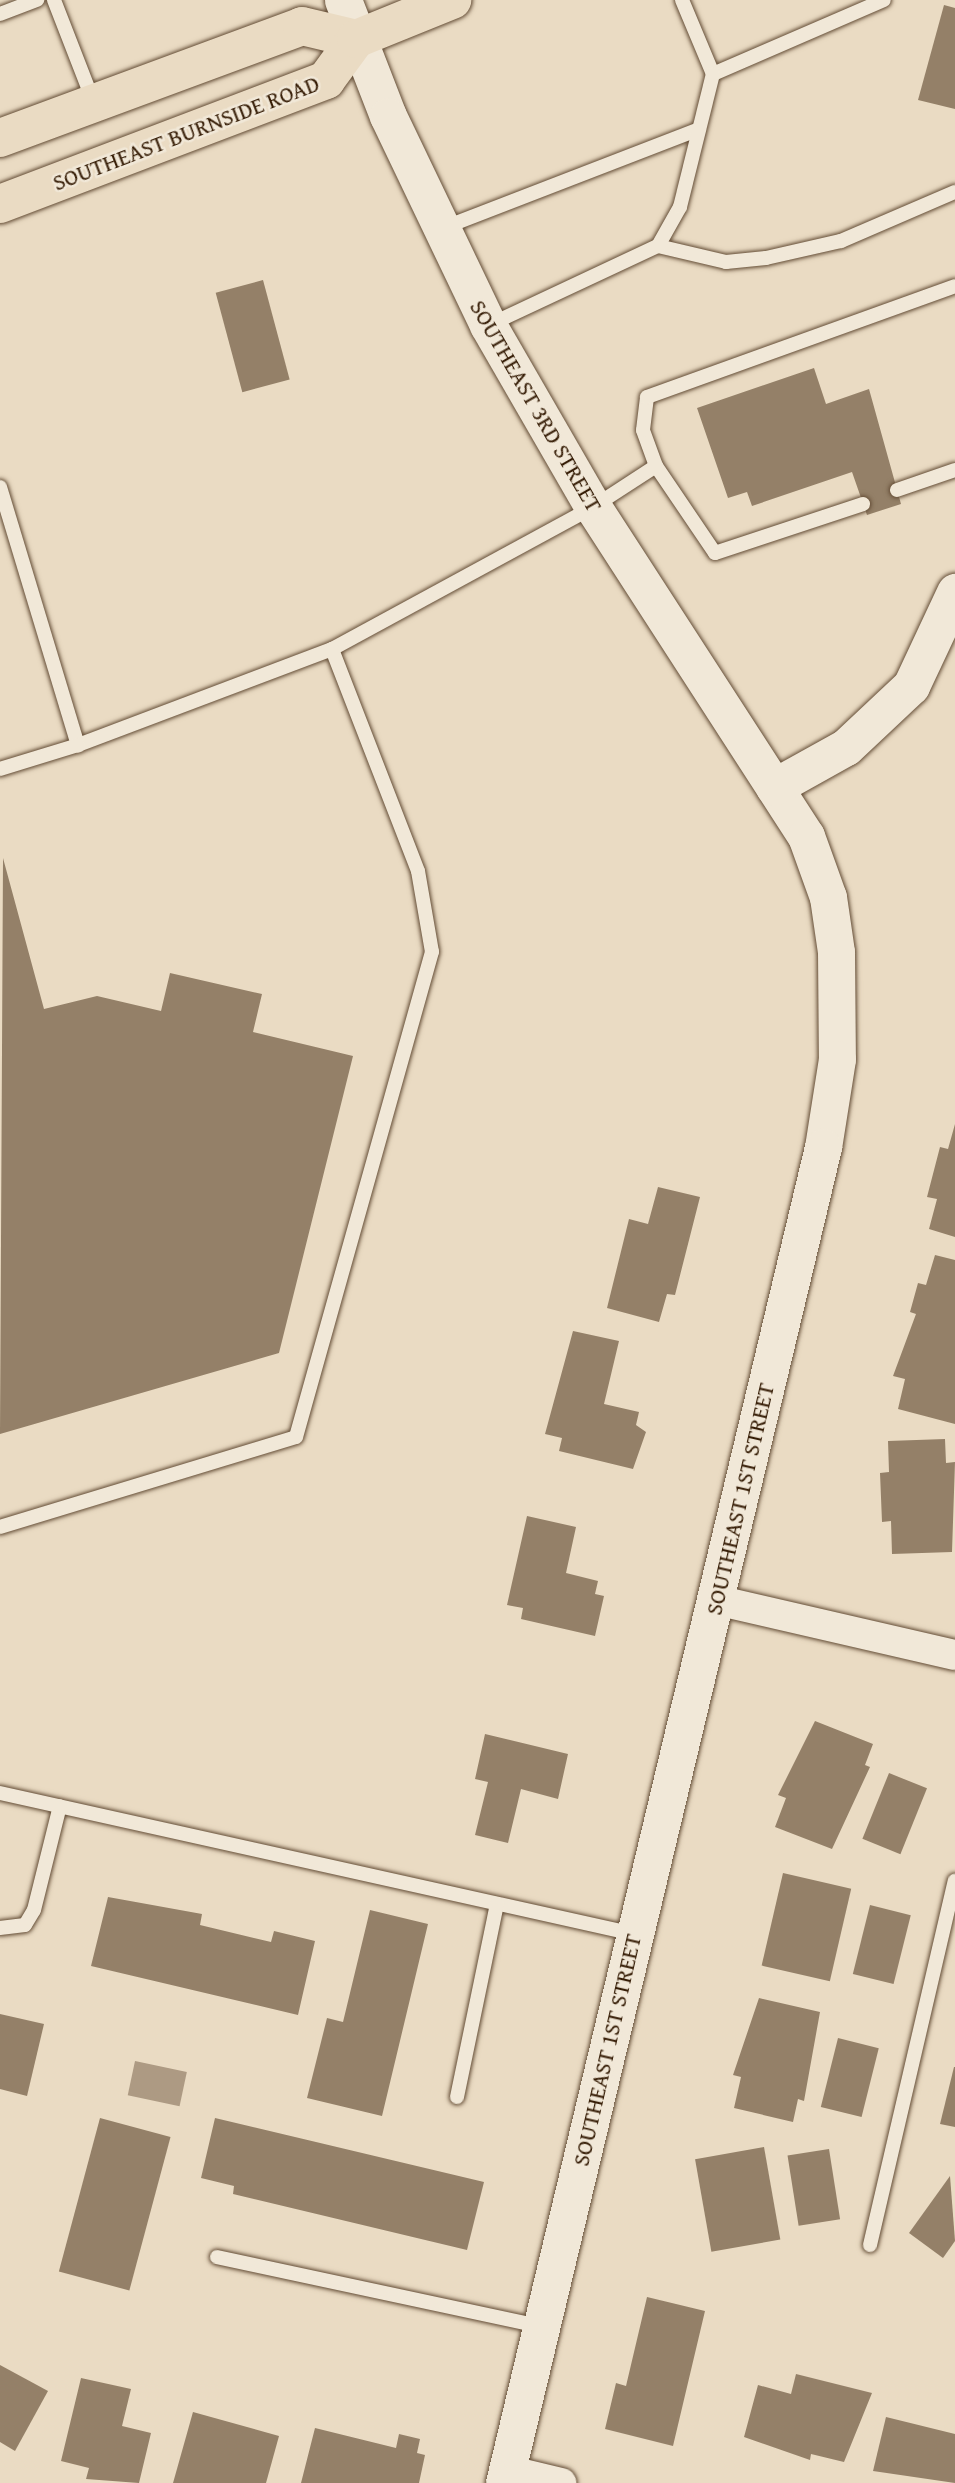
<!DOCTYPE html>
<html>
<head>
<meta charset="utf-8">
<style>
  body { margin:0 }
  #map { position:relative; width:955px; height:2483px; overflow:hidden; background:#eadbc3; font-family:"Gentium Book Plus",serif }
  div>[style] { position:absolute }
  .water>* { inset:0; background:#ad9a83; transform-origin:0 0 }
  .building>* { inset:0; background:#948068; transform-origin:0 0 }
  .roads { filter:drop-shadow(0 0 2px #634c35) drop-shadow(0 0 2px #634c35) }
  .service>* { height:14px; margin:-7px; padding:0 7px; transform-origin:7px; border-radius:7px; background:#f1e8d8 }
  .minor>* { height:30px; margin:-15px; padding:0 15px; transform-origin:15px; border-radius:15px; background:#f1e8d8 }
  .tertiary>* { height:37px; margin:-18.5px; padding:0 18.5px; transform-origin:18.5px; border-radius:18.5px; background:#f1e8d8 }
  .trunk>* { height:38px; margin:-19px; padding:0 19px; transform-origin:19px; border-radius:19px; background:#eadbc3 }
  span { translate:-50% -50%; white-space:nowrap; text-align:center; line-height:1.15; -webkit-text-stroke:5px #f1e8d8; paint-order:stroke }
  .street-label { font-size:23px; color:#361d06 }
</style>
</head>
<body>
<div id="map">
  <div class="water">
    <div style="left:135px;top:2061px;width:53px;height:35px;rotate:12deg"></div>
  </div>
  <div class="building">
    <div style="clip-path:polygon(944px 5px,955px 8px,955px 109px,918px 100px)"></div>
    <div style="left:263px;top:280px;width:103px;height:49px;rotate:75deg"></div>
    <div style="clip-path:polygon(814px 368px,826px 404px,869px 389px,901px 504px,867px 515px,852px 472px,752px 506px,747px 492px,728px 498px,697px 408px)"></div>
    <div style="clip-path:polygon(3px 858px,44px 1009px,97px 996px,161px 1011px,170px 973px,262px 994px,253px 1032px,353px 1056px,279px 1353px,0 1434px)"></div>
    <div style="clip-path:polygon(955px 1124px,955px 1237px,929px 1229px,937px 1199px,927px 1197px,940px 1147px,948px 1149px)"></div>
    <div style="clip-path:polygon(658px 1187px,700px 1197px,675px 1295px,667px 1294px,659px 1322px,607px 1308px,629px 1219px,648px 1224px)"></div>
    <div style="clip-path:polygon(935px 1255px,955px 1260px,955px 1424px,898px 1409px,905px 1379px,893px 1376px,916px 1314px,910px 1312px,918px 1283px,926px 1285px)"></div>
    <div style="clip-path:polygon(573px 1331px,619px 1341px,604px 1404px,639px 1412px,636px 1425px,646px 1432px,633px 1469px,559px 1451px,562px 1438px,545px 1434px)"></div>
    <div style="clip-path:polygon(945px 1439px,946px 1463px,955px 1462px,952px 1552px,892px 1554px,891px 1521px,882px 1522px,880px 1473px,889px 1472px,888px 1441px)"></div>
    <div style="clip-path:polygon(527px 1516px,576px 1527px,566px 1573px,598px 1581px,595px 1594px,604px 1596px,595px 1636px,521px 1619px,523px 1608px,507px 1605px)"></div>
    <div style="clip-path:polygon(815px 1721px,873px 1744px,865px 1765px,870px 1767px,832px 1849px,775px 1827px,786px 1798px,778px 1795px)"></div>
    <div style="clip-path:polygon(485px 1734px,568px 1754px,558px 1799px,521px 1789px,508px 1843px,475px 1835px,488px 1782px,475px 1779px)"></div>
    <div style="left:889px;top:1773px;width:41px;height:71px;rotate:22deg"></div>
    <div style="left:783px;top:1873px;width:70px;height:95px;rotate:13deg"></div>
    <div style="clip-path:polygon(108px 1897px,202px 1914px,200px 1925px,271px 1942px,274px 1931px,315px 1941px,298px 2015px,91px 1966px)"></div>
    <div style="left:870px;top:1905px;width:42px;height:71px;rotate:14deg"></div>
    <div style="clip-path:polygon(370px 1910px,428px 1924px,382px 2116px,307px 2098px,327px 2018px,343px 2022px)"></div>
    <div style="clip-path:polygon(759px 1998px,820px 2012px,804px 2101px,798px 2099px,793px 2122px,734px 2108px,741px 2077px,733px 2075px)"></div>
    <div style="clip-path:polygon(0 2014px,44px 2024px,27px 2096px,0 2089px)"></div>
    <div style="left:838px;top:2038px;width:42px;height:71px;rotate:14deg"></div>
    <div style="clip-path:polygon(954px 2067px,955px 2067px,955px 2127px,940px 2124px)"></div>
    <div style="left:100px;top:2118px;width:73px;height:159px;rotate:15deg"></div>
    <div style="clip-path:polygon(215px 2118px,484px 2182px,467px 2250px,233px 2194px,234px 2186px,201px 2178px)"></div>
    <div style="left:764px;top:2147px;width:94px;height:70px;rotate:80deg"></div>
    <div style="left:829px;top:2149px;width:71px;height:42px;rotate:81deg"></div>
    <div style="clip-path:polygon(950px 2176px,955px 2241px,943px 2258px,909px 2233px)"></div>
    <div style="clip-path:polygon(647px 2297px,705px 2311px,673px 2446px,605px 2429px,616px 2383px,626px 2386px)"></div>
    <div style="clip-path:polygon(0 2365px,48px 2391px,15px 2451px,0 2442px)"></div>
    <div style="clip-path:polygon(796px 2374px,872px 2393px,844px 2462px,811px 2454px,810px 2460px,744px 2437px,758px 2385px,791px 2394px)"></div>
    <div style="clip-path:polygon(81px 2378px,131px 2389px,122px 2426px,151px 2433px,139px 2483px,86px 2479px,89px 2468px,61px 2461px)"></div>
    <div style="clip-path:polygon(193px 2412px,279px 2436px,266px 2483px,173px 2483px)"></div>
    <div style="clip-path:polygon(886px 2417px,955px 2434px,955px 2483px,873px 2471px)"></div>
    <div style="clip-path:polygon(315px 2428px,396px 2448px,399px 2434px,420px 2439px,417px 2453px,425px 2455px,419px 2483px,301px 2483px)"></div>
  </div>
  <div class="roads">
    <div class="service">
      <div style="left:54px;top:0;width:110px;rotate:68.8deg"></div>
      <div style="left:682px;top:0;width:80px;rotate:67.3deg"></div>
      <div style="left:713px;top:74px;width:186px;rotate:-23.4deg"></div>
      <div style="left:0;top:14px;width:40px;rotate:-21deg"></div>
      <div style="left:443px;top:228px;width:274px;rotate:-21.1deg"></div>
      <div style="left:658px;top:246px;width:70px;rotate:13.2deg"></div>
      <div style="left:726px;top:262px;width:40px;rotate:-5.7deg"></div>
      <div style="left:766px;top:258px;width:77px;rotate:-12.8deg"></div>
      <div style="left:841px;top:241px;width:124px;rotate:-23.3deg"></div>
      <div style="left:489px;top:325px;width:187px;rotate:-25.1deg"></div>
      <div style="left:658px;top:246px;width:45px;rotate:-60.6deg"></div>
      <div style="left:680px;top:207px;width:137px;rotate:-76.1deg"></div>
      <div style="left:656px;top:466px;width:105px;rotate:55.9deg"></div>
      <div style="left:715px;top:553px;width:156px;rotate:-18.3deg"></div>
      <div style="left:0;top:487px;width:270px;rotate:73.2deg"></div>
      <div style="left:78px;top:745px;width:272px;rotate:-20.7deg"></div>
      <div style="left:332px;top:649px;width:297px;rotate:-28.5deg"></div>
      <div style="left:593px;top:507px;width:75px;rotate:-33.1deg"></div>
      <div style="left:656px;top:466px;width:38px;rotate:-110deg"></div>
      <div style="left:643px;top:430px;width:33px;rotate:-83deg"></div>
      <div style="left:647px;top:397px;width:327px;rotate:-19.8deg"></div>
      <div style="left:897px;top:490px;width:61px;rotate:-19deg"></div>
      <div style="left:0;top:769px;width:82px;rotate:-17.1deg"></div>
      <div style="left:0;top:1527px;width:309px;rotate:-16.9deg"></div>
      <div style="left:296px;top:1437px;width:504px;rotate:-74.34deg"></div>
      <div style="left:432px;top:952px;width:82px;rotate:-99.8deg"></div>
      <div style="left:418px;top:871px;width:238px;rotate:-111.2deg"></div>
      <div style="left:0;top:1793px;width:649px;rotate:12.54deg"></div>
      <div style="left:0;top:1928px;width:25px;rotate:-7deg"></div>
      <div style="left:25px;top:1925px;width:17px;rotate:-59deg"></div>
      <div style="left:34px;top:1910px;width:107px;rotate:-76deg"></div>
      <div style="left:457px;top:2097px;width:197px;rotate:-78.3deg"></div>
      <div style="left:870px;top:2245px;width:374px;rotate:-76.9deg"></div>
      <div style="left:217px;top:2257px;width:330px;rotate:12.1deg"></div>
    </div>
    <div class="minor">
      <div style="left:716px;top:1600px;width:245px;rotate:13deg"></div>
      <div style="left:507px;top:2470px;width:56px;rotate:13.5deg"></div>
    </div>
    <div class="tertiary">
      <div style="left:343px;top:0;width:124px;rotate:68.8deg"></div>
      <div style="left:388px;top:116px;width:232px;rotate:64.4deg"></div>
      <div style="left:488px;top:325px;width:210px;rotate:60deg"></div>
      <div style="left:593px;top:507px;width:392px;rotate:57.1deg"></div>
      <div style="left:806px;top:836px;width:65px;rotate:70.2deg"></div>
      <div style="left:828px;top:897px;width:56px;rotate:81.7deg"></div>
      <div style="left:836px;top:952px;width:107px;rotate:89.5deg"></div>
      <div style="left:837px;top:1059px;width:89px;rotate:99deg"></div>
      <div style="left:823px;top:1147px;width:1374px;rotate:103.43deg"></div>
      <div style="left:774px;top:787px;width:82px;rotate:-29.1deg"></div>
      <div style="left:846px;top:747px;width:89px;rotate:-43.2deg"></div>
      <div style="left:911px;top:686px;width:104px;rotate:-64.9deg"></div>
    </div>
    <div class="trunk">
      <div style="left:0;top:138px;width:322px;rotate:-20.3deg"></div>
      <div style="left:302px;top:26px;width:56px;rotate:13.5deg"></div>
      <div style="left:0;top:204px;width:349px;rotate:-20.8deg"></div>
      <div style="left:326px;top:80px;width:51px;rotate:-53.8deg"></div>
      <div style="left:356px;top:39px;width:104px;rotate:-22.1deg"></div>
    </div>
  </div>
  <div class="street-label">
    <span style="left:186px;top:133px;rotate:-21deg">SOUTHEAST BURNSIDE ROAD</span>
    <span style="left:536px;top:406px;rotate:60deg">SOUTHEAST 3RD STREET</span>
    <span style="left:740px;top:1499px;rotate:-77deg">SOUTHEAST 1ST STREET</span>
    <span style="left:607px;top:2050px;rotate:-77deg">SOUTHEAST 1ST STREET</span>
  </div>
</div>
</body>
</html>
